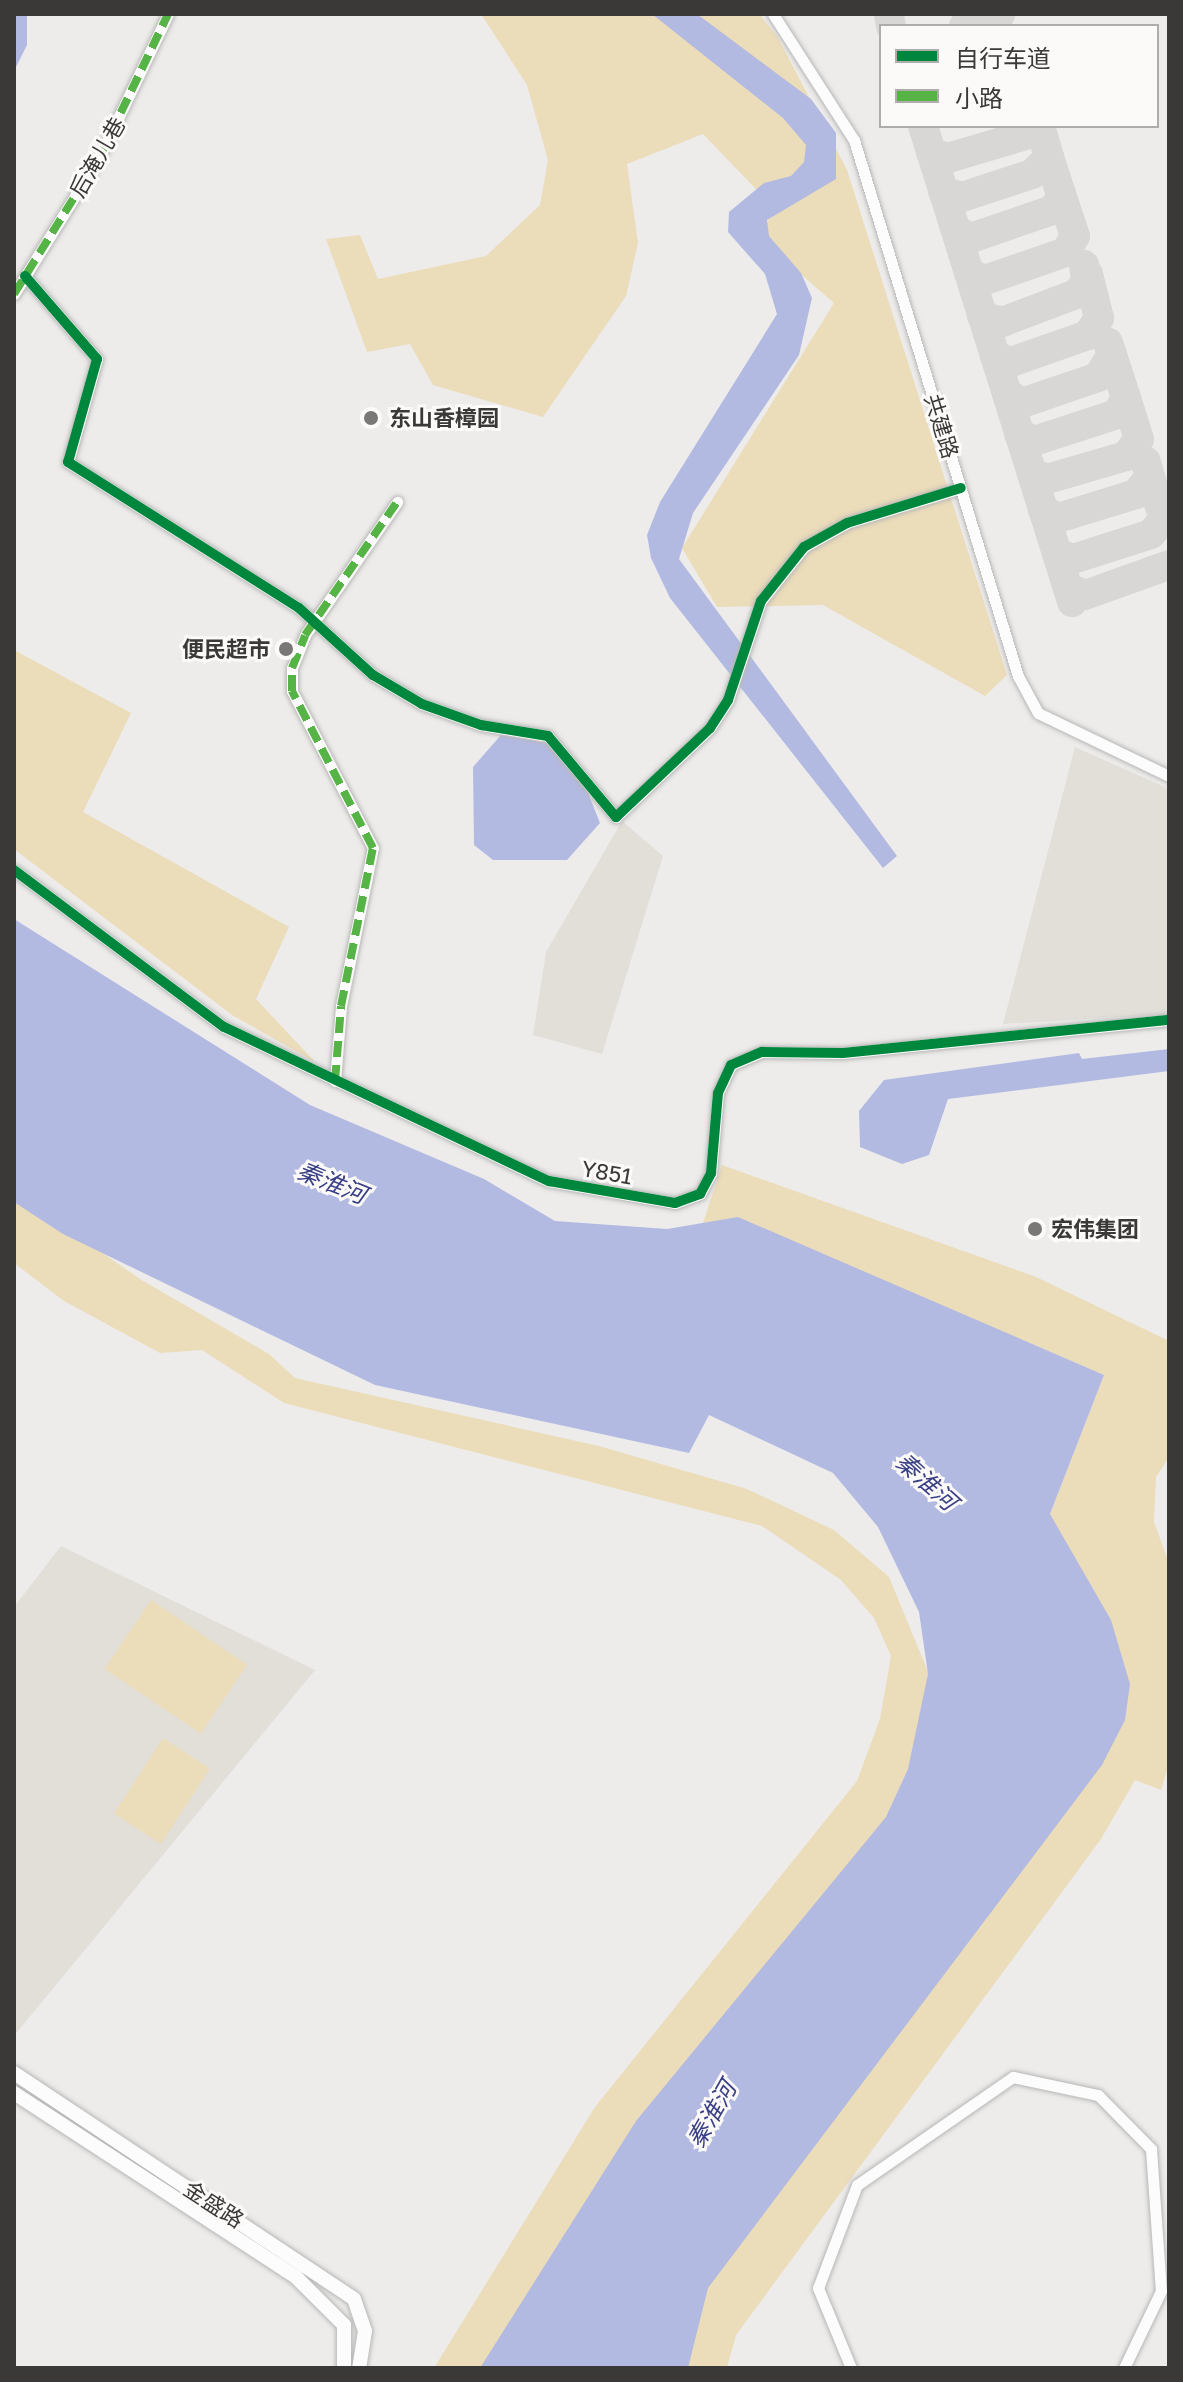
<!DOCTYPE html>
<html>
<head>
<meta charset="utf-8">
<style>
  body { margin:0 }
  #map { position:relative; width:1183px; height:2382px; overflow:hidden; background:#edeceb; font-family:"Golos Text","Noto Sans SC",sans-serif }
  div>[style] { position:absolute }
  .built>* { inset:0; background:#e2dfd9 }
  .green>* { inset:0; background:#ebdcba; transform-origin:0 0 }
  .water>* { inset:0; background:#b3bae2 }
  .taxiway>* { height:30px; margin:-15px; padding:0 15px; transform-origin:15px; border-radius:15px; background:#d8d7d6 }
  .roads { filter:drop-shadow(0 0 2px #b8b7b6) drop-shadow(0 0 2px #b8b7b6) }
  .minor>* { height:11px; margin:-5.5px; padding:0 5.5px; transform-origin:5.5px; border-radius:5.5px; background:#fcfcfc }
  .tertiary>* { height:14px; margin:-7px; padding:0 7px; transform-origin:7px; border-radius:7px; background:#fcfcfc }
  .quiet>* { height:8px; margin-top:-4px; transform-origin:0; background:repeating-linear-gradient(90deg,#56b346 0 16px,transparent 0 24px) }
  .cycleway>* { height:10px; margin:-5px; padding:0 5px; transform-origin:5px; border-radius:5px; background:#00873e }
  .dots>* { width:22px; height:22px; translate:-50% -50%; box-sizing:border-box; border:4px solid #fcfaf8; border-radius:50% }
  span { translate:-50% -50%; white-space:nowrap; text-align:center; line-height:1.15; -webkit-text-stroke:6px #fcfaf8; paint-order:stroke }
  .street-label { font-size:22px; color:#3a3938 }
  .poi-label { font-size:22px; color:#3a3938; font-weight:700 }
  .left { translate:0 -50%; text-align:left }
  .right { translate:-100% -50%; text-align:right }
  .water-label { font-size:24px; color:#394086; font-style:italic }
  .frame { position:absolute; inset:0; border:16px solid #3a3938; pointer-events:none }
  .legend { position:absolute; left:879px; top:24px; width:280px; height:104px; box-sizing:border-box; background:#fcfaf8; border:2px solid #aeadab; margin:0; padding:10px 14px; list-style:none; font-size:24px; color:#3a3938 }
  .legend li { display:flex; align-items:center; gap:16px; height:40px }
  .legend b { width:40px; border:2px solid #aeadab }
</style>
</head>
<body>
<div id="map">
  <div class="built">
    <div style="clip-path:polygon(1075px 747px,1169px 789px,1169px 1014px,1003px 1024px)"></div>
    <div style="clip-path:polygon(622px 821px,663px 856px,602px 1054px,533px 1035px,546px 952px)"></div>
    <div style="clip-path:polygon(61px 1546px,315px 1670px,14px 2036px,14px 1607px)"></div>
  </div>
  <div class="green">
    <div style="clip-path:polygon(481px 14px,759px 14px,777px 36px,847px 170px,1007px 675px,985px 696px,823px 605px,717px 607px,682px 548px,834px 303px,758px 237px,775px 209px,703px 134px,627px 164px,638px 243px,626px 296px,543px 417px,433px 385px,410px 344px,367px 352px,326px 239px,360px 235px,378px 279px,486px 256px,540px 205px,548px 160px,527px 85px)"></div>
    <div style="clip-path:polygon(14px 650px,131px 713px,83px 812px,289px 927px,256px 999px,315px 1062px,232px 1015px,14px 849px)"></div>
    <div style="clip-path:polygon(722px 1165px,1036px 1277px,1169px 1341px,1169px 1457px,1156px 1477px,1154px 1522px,1169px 1563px,1169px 1764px,1161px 1790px,1135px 1780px,1101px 1839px,736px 2335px,727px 2368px,434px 2368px,595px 2107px,857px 1781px,880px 1719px,891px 1656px,874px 1618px,841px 1580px,762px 1526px,284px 1403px,202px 1350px,160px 1353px,64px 1301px,14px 1263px,14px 1192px,140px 1279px,269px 1354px,295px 1378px,599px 1446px,747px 1489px,834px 1530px,889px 1577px,929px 1674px,1050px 1514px,1104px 1375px,738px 1218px,703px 1223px)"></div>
    <div style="left:151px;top:1600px;width:116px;height:83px;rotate:34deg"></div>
    <div style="left:163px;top:1738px;width:56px;height:90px;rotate:33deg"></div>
  </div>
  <div class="water">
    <div style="clip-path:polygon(14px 14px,27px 14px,27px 45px,14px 71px)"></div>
    <div style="clip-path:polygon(652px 14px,697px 14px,811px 99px,836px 133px,836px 179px,767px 220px,769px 236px,801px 273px,812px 298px,799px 355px,693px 513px,679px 559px,897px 856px,883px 868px,670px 598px,651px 558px,647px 535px,660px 502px,777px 314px,765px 274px,728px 232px,729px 212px,764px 183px,791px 176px,804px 162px,806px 145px,783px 118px)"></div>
    <div style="clip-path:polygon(501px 735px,546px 743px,583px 780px,600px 823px,567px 860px,493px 860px,474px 845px,473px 767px)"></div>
    <div style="clip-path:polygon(14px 919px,310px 1105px,484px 1179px,555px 1221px,667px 1229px,738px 1217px,1104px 1375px,1050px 1514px,1111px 1620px,1130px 1684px,1125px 1720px,1102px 1765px,708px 2288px,688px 2368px,480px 2368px,636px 2121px,886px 1817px,908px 1769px,928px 1674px,919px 1612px,878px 1527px,833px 1473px,709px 1415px,689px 1453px,375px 1385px,63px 1234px,14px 1202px)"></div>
    <div style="clip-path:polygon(1169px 1049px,1169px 1071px,948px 1099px,929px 1155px,902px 1164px,860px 1147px,859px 1111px,884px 1080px,1079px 1053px,1082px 1059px)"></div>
  </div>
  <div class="taxiway">
    <div style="left:889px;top:14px;width:12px;rotate:81deg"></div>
    <div style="left:964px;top:26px;width:38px;rotate:-18deg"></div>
    <div style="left:923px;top:126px;width:499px;rotate:72.6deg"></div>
    <div style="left:931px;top:153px;width:18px;rotate:16deg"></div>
    <div style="left:948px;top:158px;width:84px;rotate:-16.5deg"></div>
    <div style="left:1029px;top:134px;width:9px;rotate:-63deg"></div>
    <div style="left:943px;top:191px;width:20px;rotate:18deg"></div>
    <div style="left:962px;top:197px;width:74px;rotate:-18.2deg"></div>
    <div style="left:1032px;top:174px;width:24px;rotate:-45deg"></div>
    <div style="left:1049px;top:157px;width:32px;rotate:-106deg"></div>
    <div style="left:956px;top:230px;width:17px;rotate:28deg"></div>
    <div style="left:971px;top:238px;width:89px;rotate:-19deg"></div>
    <div style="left:1055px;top:209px;width:16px;rotate:-68deg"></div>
    <div style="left:1061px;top:194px;width:39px;rotate:-108deg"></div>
    <div style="left:969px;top:273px;width:17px;rotate:24deg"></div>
    <div style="left:985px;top:280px;width:86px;rotate:-19.1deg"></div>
    <div style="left:1066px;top:252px;width:18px;rotate:-61deg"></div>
    <div style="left:1075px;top:236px;width:44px;rotate:-108.4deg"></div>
    <div style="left:982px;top:316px;width:21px;rotate:17deg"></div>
    <div style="left:1002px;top:322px;width:79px;rotate:-20.7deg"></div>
    <div style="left:1076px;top:294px;width:15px;rotate:-48deg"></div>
    <div style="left:1086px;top:283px;width:18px;rotate:-96deg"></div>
    <div style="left:995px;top:356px;width:17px;rotate:21deg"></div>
    <div style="left:1011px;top:362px;width:82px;rotate:-19.3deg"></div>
    <div style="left:1088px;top:335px;width:20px;rotate:-57deg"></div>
    <div style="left:1099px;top:318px;width:45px;rotate:-104deg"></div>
    <div style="left:1007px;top:393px;width:18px;rotate:34deg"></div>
    <div style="left:1022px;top:403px;width:80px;rotate:-18.9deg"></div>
    <div style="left:1098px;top:377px;width:26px;rotate:-58deg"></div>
    <div style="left:1112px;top:355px;width:13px;rotate:-108deg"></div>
    <div style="left:1019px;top:434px;width:17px;rotate:25deg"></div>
    <div style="left:1034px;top:441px;width:87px;rotate:-18deg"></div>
    <div style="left:1117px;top:414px;width:18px;rotate:-61deg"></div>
    <div style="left:1126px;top:398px;width:45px;rotate:-108deg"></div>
    <div style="left:1032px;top:473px;width:16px;rotate:22deg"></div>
    <div style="left:1047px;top:479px;width:82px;rotate:-16.2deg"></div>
    <div style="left:1126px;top:456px;width:21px;rotate:-53deg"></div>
    <div style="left:1139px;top:439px;width:43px;rotate:-107.6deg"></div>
    <div style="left:1043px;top:510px;width:17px;rotate:28deg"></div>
    <div style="left:1058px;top:518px;width:82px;rotate:-17.1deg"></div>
    <div style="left:1136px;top:494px;width:22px;rotate:-51deg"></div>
    <div style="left:1150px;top:477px;width:16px;rotate:-105deg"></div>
    <div style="left:1057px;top:553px;width:17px;rotate:21deg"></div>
    <div style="left:1073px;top:559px;width:82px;rotate:-17.8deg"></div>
    <div style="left:1151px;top:534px;width:20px;rotate:-49deg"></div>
    <div style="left:1164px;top:519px;width:44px;rotate:-108.4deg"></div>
    <div style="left:1068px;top:588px;width:18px;rotate:22deg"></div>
    <div style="left:1085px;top:595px;width:89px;rotate:-19.7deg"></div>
  </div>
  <div class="roads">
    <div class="minor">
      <div style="left:773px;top:14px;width:150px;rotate:57.3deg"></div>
      <div style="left:854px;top:140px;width:561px;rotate:72.99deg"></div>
      <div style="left:1018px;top:676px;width:42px;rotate:61.6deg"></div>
      <div style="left:1038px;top:713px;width:145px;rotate:25.7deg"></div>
      <div style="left:25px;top:276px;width:110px;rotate:49.1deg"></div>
      <div style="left:97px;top:359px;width:107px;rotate:105.7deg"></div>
      <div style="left:68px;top:462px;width:273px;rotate:32.3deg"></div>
      <div style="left:299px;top:608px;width:100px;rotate:42.2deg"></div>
      <div style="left:373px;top:675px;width:57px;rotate:30.6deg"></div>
      <div style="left:422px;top:704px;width:63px;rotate:19.6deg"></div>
      <div style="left:481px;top:725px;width:68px;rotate:9.3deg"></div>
      <div style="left:548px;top:736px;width:106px;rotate:50deg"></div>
      <div style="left:616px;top:817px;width:129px;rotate:-43.4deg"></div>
      <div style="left:710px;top:728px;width:33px;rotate:-57deg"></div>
      <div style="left:728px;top:700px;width:104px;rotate:-71.6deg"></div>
      <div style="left:761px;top:601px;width:69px;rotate:-51.5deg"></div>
      <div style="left:804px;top:547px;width:49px;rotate:-29.2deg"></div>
      <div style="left:847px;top:523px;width:119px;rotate:-17.1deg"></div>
      <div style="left:14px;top:294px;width:163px;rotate:-58.1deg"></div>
      <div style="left:100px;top:156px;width:157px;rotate:-64.4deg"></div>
      <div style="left:14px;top:870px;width:262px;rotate:36.8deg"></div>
      <div style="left:224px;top:1027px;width:360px;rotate:25.4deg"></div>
      <div style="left:549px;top:1181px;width:128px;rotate:9.9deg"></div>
      <div style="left:675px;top:1203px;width:27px;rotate:-20deg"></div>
      <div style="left:700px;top:1194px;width:24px;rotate:-62deg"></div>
      <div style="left:711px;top:1173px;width:80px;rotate:-85deg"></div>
      <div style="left:718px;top:1093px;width:31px;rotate:-65deg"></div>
      <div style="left:731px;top:1065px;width:34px;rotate:-23deg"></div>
      <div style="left:762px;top:1052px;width:81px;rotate:0.7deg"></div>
      <div style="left:843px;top:1053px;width:328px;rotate:-5.8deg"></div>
      <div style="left:335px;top:1081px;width:75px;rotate:-85.4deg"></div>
      <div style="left:341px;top:1006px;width:161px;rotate:-78.6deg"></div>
      <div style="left:373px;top:848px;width:177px;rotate:-117.3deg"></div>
      <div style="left:292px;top:691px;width:23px;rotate:-90deg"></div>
      <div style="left:292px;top:668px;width:35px;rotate:-68deg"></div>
      <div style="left:305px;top:635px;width:162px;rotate:-55.3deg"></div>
      <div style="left:851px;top:2368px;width:87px;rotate:-112.4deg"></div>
      <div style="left:818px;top:2288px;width:110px;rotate:-69.3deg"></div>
      <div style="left:857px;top:2185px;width:190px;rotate:-34.7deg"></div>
      <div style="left:1013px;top:2077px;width:87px;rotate:12deg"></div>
      <div style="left:1098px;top:2095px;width:76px;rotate:45.5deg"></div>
      <div style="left:1151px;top:2149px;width:142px;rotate:86deg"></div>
      <div style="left:1161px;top:2291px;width:85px;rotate:115.7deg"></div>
    </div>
    <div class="tertiary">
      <div style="left:14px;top:2073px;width:408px;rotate:33.6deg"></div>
      <div style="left:354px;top:2299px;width:34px;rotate:71deg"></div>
      <div style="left:365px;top:2331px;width:37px;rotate:99deg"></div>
      <div style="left:14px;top:2093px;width:337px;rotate:33.1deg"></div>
      <div style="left:296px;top:2277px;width:68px;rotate:45deg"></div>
      <div style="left:344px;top:2325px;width:43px;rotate:90deg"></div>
    </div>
  </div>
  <div class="quiet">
    <div style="left:14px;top:294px;width:163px;rotate:-58.1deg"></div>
    <div style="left:100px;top:156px;width:157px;rotate:-64.4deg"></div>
    <div style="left:335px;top:1081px;width:75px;rotate:-85.4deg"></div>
    <div style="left:341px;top:1006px;width:161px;rotate:-78.6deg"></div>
    <div style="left:373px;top:848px;width:177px;rotate:-117.3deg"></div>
    <div style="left:292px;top:691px;width:23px;rotate:-90deg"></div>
    <div style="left:292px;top:668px;width:35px;rotate:-68deg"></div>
    <div style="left:305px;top:635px;width:162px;rotate:-55.3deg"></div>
  </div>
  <div class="cycleway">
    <div style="left:25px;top:276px;width:110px;rotate:49.1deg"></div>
    <div style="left:97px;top:359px;width:107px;rotate:105.7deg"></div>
    <div style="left:68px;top:462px;width:273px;rotate:32.3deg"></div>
    <div style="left:299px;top:608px;width:100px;rotate:42.2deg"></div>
    <div style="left:373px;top:675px;width:57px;rotate:30.6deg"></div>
    <div style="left:422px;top:704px;width:63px;rotate:19.6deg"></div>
    <div style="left:481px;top:725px;width:68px;rotate:9.3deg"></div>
    <div style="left:548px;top:736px;width:106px;rotate:50deg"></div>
    <div style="left:616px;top:817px;width:129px;rotate:-43.4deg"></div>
    <div style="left:710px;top:728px;width:33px;rotate:-57deg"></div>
    <div style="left:728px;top:700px;width:104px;rotate:-71.6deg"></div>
    <div style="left:761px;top:601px;width:69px;rotate:-51.5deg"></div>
    <div style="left:804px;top:547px;width:49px;rotate:-29.2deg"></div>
    <div style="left:847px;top:523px;width:119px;rotate:-17.1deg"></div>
    <div style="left:14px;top:870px;width:262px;rotate:36.8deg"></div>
    <div style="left:224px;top:1027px;width:360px;rotate:25.4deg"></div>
    <div style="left:549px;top:1181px;width:128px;rotate:9.9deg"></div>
    <div style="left:675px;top:1203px;width:27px;rotate:-20deg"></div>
    <div style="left:700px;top:1194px;width:24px;rotate:-62deg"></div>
    <div style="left:711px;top:1173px;width:80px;rotate:-85deg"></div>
    <div style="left:718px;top:1093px;width:31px;rotate:-65deg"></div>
    <div style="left:731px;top:1065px;width:34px;rotate:-23deg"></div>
    <div style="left:762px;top:1052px;width:81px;rotate:0.7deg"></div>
    <div style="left:843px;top:1053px;width:328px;rotate:-5.8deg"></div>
  </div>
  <div class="dots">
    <div style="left:371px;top:418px;background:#797877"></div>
    <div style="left:286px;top:649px;background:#797877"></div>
    <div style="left:1035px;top:1229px;background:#797877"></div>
  </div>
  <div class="street-label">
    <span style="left:97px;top:157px;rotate:-60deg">后淹儿巷</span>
    <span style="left:942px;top:426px;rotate:73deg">共建路</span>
    <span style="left:607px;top:1172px;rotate:10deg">Y851</span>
    <span style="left:214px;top:2204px;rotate:33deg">金盛路</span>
  </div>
  <div class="poi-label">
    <span class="left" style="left:389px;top:418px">东山香樟园</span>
    <span class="right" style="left:270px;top:649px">便民超市</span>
    <span class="left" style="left:1051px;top:1229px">宏伟集团</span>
  </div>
  <div class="water-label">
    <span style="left:332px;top:1182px;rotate:22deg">秦淮河</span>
    <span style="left:927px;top:1481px;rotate:42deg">秦淮河</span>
    <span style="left:711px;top:2114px;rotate:-60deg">秦淮河</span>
  </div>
  <div class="frame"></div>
  <ul class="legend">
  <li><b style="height:10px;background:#00873e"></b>自行车道</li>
  <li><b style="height:10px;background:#56b346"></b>小路</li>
  </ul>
</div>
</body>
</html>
